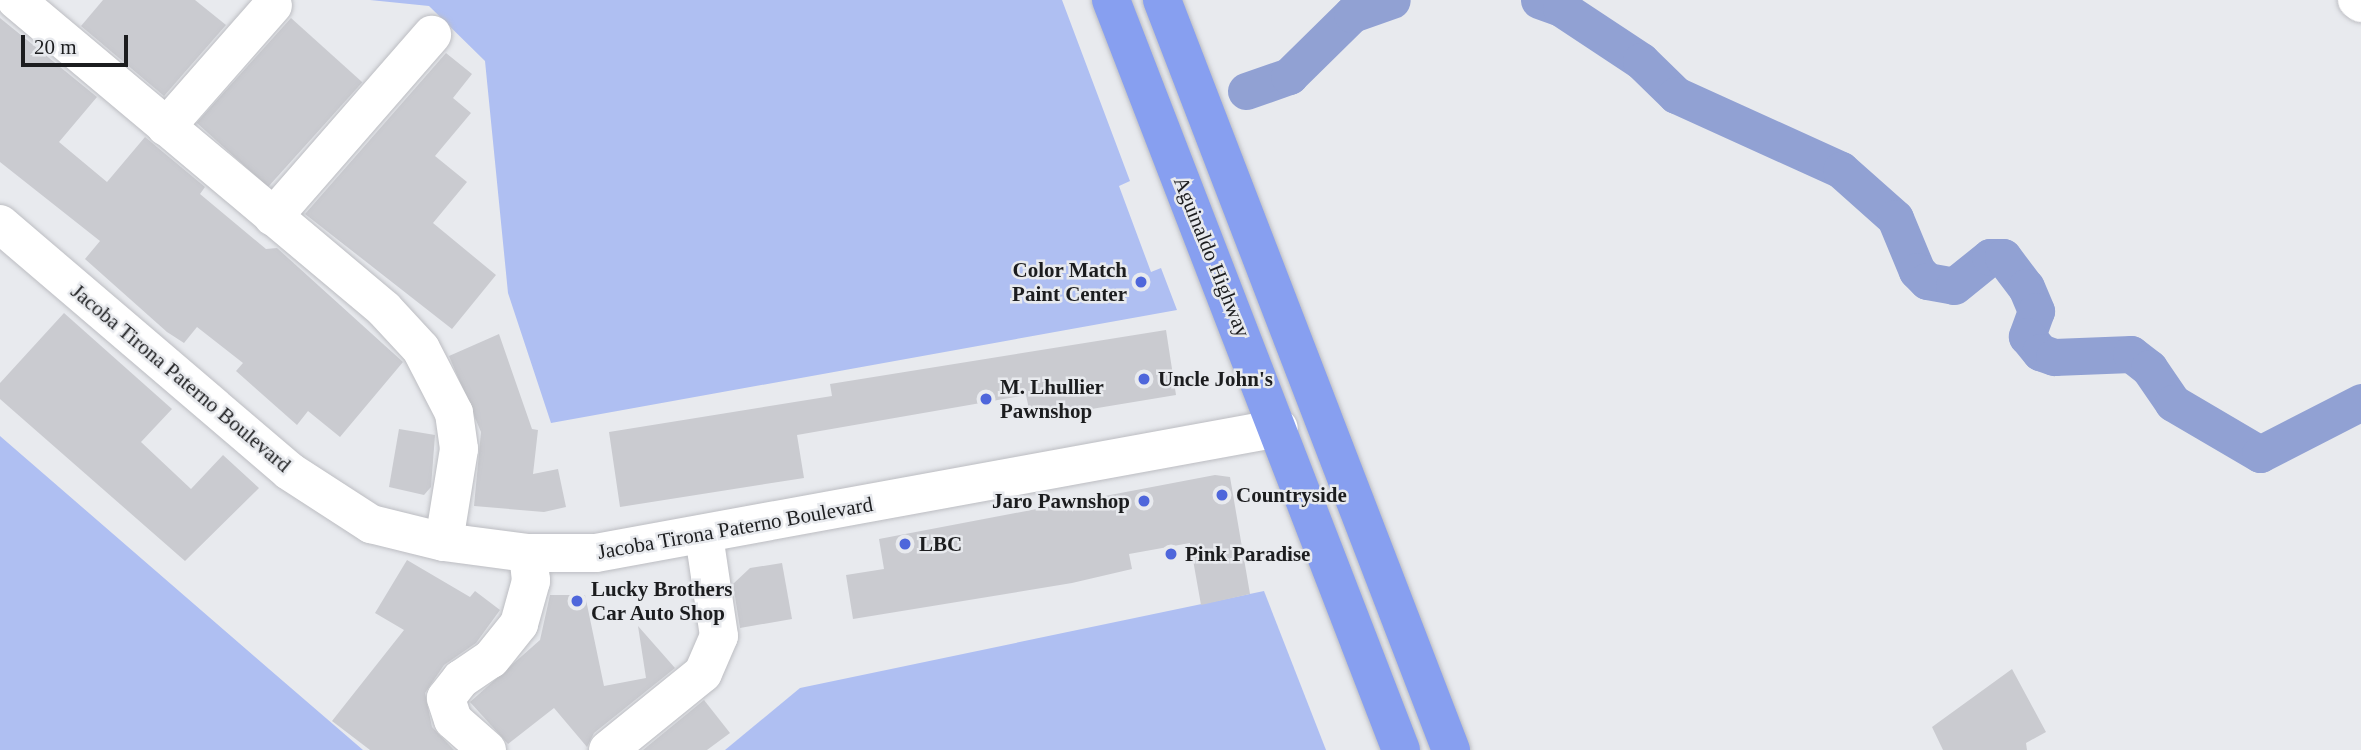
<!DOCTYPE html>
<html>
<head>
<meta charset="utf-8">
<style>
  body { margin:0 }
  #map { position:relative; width:2361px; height:750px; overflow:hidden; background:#e8eaee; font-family:"Times New Roman",serif }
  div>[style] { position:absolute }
  .green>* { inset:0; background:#afbff2 }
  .canal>* { height:37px; margin:-18.5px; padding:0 18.5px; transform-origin:18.5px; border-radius:18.5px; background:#91a1d3 }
  .building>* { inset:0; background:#cacbd0; transform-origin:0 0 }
  .roads { filter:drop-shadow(0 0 2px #bcbdc2) drop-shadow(0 0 2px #bcbdc2) }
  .street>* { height:38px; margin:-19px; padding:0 19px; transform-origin:19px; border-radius:19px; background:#fff }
  .secondary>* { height:38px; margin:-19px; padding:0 19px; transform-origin:19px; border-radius:19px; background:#fff }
  .highway>* { height:38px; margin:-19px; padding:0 19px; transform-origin:19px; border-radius:19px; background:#879ff0 }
  .dots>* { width:19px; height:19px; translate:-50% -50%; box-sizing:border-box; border:4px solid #e8eaee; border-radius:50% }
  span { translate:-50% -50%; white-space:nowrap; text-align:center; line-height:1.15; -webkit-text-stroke:5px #e8eaee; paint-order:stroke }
  .street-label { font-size:21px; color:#1c1d1f }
  .poi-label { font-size:21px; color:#1c1d1f; font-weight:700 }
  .right { translate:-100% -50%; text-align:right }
  .left { translate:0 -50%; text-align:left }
  .scale { position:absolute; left:21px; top:35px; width:107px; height:32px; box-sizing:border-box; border:4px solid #1c1d1f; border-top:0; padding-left:9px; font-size:21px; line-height:24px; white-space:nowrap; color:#1c1d1f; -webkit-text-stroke:5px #e8eaee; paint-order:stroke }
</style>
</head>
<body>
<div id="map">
  <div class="green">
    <div style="clip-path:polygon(370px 0,1062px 0,1130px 181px,1119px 186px,1151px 272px,1161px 268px,1177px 310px,551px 423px,508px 293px,485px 61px,429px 6px)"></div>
    <div style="clip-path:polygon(0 436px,269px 669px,363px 750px,0 750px)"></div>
    <div style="clip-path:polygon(1264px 591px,1326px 750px,725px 750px,800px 688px)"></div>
  </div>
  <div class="canal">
    <div style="left:1539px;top:0;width:23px;rotate:20deg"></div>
    <div style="left:1561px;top:8px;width:96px;rotate:33.5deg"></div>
    <div style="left:1641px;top:61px;width:49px;rotate:44.2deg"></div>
    <div style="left:1676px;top:95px;width:181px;rotate:24.4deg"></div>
    <div style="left:1841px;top:170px;width:72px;rotate:41.6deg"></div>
    <div style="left:1895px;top:218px;width:57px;rotate:67.5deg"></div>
    <div style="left:1917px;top:271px;width:14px;rotate:45deg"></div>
    <div style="left:1927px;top:281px;width:27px;rotate:10deg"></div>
    <div style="left:1954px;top:286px;width:46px;rotate:-38.9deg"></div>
    <div style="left:1990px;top:257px;width:13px"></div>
    <div style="left:2003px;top:257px;width:38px;rotate:53deg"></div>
    <div style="left:2026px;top:287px;width:26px;rotate:67deg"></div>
    <div style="left:2036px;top:311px;width:27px;rotate:110deg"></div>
    <div style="left:2027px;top:336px;width:21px;rotate:51deg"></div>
    <div style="left:2040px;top:352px;width:15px;rotate:20deg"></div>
    <div style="left:2054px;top:357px;width:77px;rotate:-2.2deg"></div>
    <div style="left:2131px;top:354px;width:23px;rotate:38deg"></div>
    <div style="left:2149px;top:368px;width:42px;rotate:55.6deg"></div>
    <div style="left:2173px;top:403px;width:101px;rotate:30.4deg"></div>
    <div style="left:2260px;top:454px;width:114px;rotate:-27.2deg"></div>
    <div style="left:1246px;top:91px;width:46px;rotate:-19.2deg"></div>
    <div style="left:1289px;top:76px;width:88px;rotate:-44.5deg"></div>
    <div style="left:1352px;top:14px;width:42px;rotate:-19.3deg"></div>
  </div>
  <div class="building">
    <div style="clip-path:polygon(103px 0,195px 0,226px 25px,164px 96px,81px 26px)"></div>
    <div style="clip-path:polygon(0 18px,97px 97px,59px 142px,107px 182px,145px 137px,205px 187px,200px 194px,266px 249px,277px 248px,403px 362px,340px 437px,308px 411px,297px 425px,236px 371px,243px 363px,197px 327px,184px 343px,167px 332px,85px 259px,100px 241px,0 162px)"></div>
    <div style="left:291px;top:18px;width:96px;height:141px;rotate:42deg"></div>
    <div style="clip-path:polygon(446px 53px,472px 74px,453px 98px,471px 113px,435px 156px,467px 182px,433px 223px,496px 275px,452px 329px,305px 214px)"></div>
    <div style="clip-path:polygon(64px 313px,172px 409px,141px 442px,191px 489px,223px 455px,259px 488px,185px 561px,0 399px,0 383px)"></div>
    <div style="clip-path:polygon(1166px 330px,1176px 395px,1031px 419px,1026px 395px,797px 435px,804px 478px,620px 507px,609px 432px,832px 396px,830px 384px)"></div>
    <div style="clip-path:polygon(499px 334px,532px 429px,538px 430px,533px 474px,558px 469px,566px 507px,544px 512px,474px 506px,481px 432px,449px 356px)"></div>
    <div style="clip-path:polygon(399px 429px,435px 435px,431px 487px,424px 495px,389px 487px)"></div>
    <div style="clip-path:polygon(1215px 475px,1230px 477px,1250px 594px,1201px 605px,1190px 543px,1129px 554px,1132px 569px,1072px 583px,853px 619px,846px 575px,884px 569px,879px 539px)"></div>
    <div style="clip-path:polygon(407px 560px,470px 597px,475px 591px,500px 610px,476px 643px,444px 665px,425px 693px,432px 727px,454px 750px,370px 750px,332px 721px,404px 630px,375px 613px)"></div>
    <div style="clip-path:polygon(782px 563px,792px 619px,740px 628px,733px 584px,750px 568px)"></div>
    <div style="clip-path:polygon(550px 595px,585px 595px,604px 686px,646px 678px,638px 626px,675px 668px,594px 733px,587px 747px,554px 708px,508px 744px,470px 702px,540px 640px)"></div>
    <div style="clip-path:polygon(2012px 669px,2046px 732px,2026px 743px,2027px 750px,1943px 750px,1932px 727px)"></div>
    <div style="clip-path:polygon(704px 700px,730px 733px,707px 750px,643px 750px)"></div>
  </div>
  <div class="roads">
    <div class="street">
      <div style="left:16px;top:0;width:481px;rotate:40deg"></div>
      <div style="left:384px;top:309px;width:54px;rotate:47.2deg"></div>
      <div style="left:421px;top:349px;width:72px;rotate:62.7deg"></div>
      <div style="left:454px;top:413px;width:36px;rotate:82deg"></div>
      <div style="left:459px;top:449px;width:94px;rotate:99.2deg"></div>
      <div style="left:166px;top:127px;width:162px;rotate:-48.7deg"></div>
      <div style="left:273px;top:217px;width:242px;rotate:-48.9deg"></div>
      <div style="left:487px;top:750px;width:45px;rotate:-138.6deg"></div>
      <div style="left:453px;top:720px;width:23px;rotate:-108deg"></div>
      <div style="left:446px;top:698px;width:24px;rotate:-52deg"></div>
      <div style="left:461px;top:679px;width:36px;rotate:-34deg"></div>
      <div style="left:491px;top:659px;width:45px;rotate:-51.3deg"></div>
      <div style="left:519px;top:624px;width:45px;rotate:-74.4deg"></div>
      <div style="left:531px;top:581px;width:28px;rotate:-96deg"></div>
      <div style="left:608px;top:750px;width:122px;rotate:-39deg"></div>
      <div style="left:703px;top:673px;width:40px;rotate:-66.6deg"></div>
      <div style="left:719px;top:636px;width:101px;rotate:-98.5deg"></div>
    </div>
    <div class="secondary">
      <div style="left:2357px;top:0;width:5px;rotate:37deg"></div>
      <div style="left:0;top:224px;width:380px;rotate:40.5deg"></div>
      <div style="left:289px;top:471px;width:98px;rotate:32.9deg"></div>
      <div style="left:371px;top:524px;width:75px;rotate:13.9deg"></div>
      <div style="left:444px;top:542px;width:85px;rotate:7.5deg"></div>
      <div style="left:528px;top:553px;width:68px"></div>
      <div style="left:596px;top:553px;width:694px;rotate:-10.37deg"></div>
    </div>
    <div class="highway">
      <div style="left:1111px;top:0;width:804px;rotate:68.86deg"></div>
      <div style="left:1162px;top:0;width:804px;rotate:68.93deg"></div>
    </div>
  </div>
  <div class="dots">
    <div style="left:1141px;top:282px;background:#4e66db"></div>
    <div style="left:1144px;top:379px;background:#4e66db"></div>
    <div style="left:986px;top:399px;background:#4e66db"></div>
    <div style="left:1222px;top:495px;background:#4e66db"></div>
    <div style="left:1144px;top:501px;background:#4e66db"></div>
    <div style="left:905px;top:544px;background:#4e66db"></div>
    <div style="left:1171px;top:554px;background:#4e66db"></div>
    <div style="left:577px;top:601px;background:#4e66db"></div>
  </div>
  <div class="street-label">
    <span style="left:1212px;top:257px;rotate:68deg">Aguinaldo Highway</span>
    <span style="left:181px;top:378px;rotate:40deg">Jacoba Tirona Paterno Boulevard</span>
    <span style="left:735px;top:528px;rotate:-10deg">Jacoba Tirona Paterno Boulevard</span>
  </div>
  <div class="poi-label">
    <span class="right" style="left:1127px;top:282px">Color Match<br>Paint Center</span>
    <span class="left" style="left:1158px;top:379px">Uncle John's</span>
    <span class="left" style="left:1000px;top:399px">M. Lhullier<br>Pawnshop</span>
    <span class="left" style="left:1236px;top:495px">Countryside</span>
    <span class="right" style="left:1130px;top:501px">Jaro Pawnshop</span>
    <span class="left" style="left:919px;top:544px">LBC</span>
    <span class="left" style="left:1185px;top:554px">Pink Paradise</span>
    <span class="left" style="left:591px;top:601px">Lucky Brothers<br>Car Auto Shop</span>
  </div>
  <div class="scale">20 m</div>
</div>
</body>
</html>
